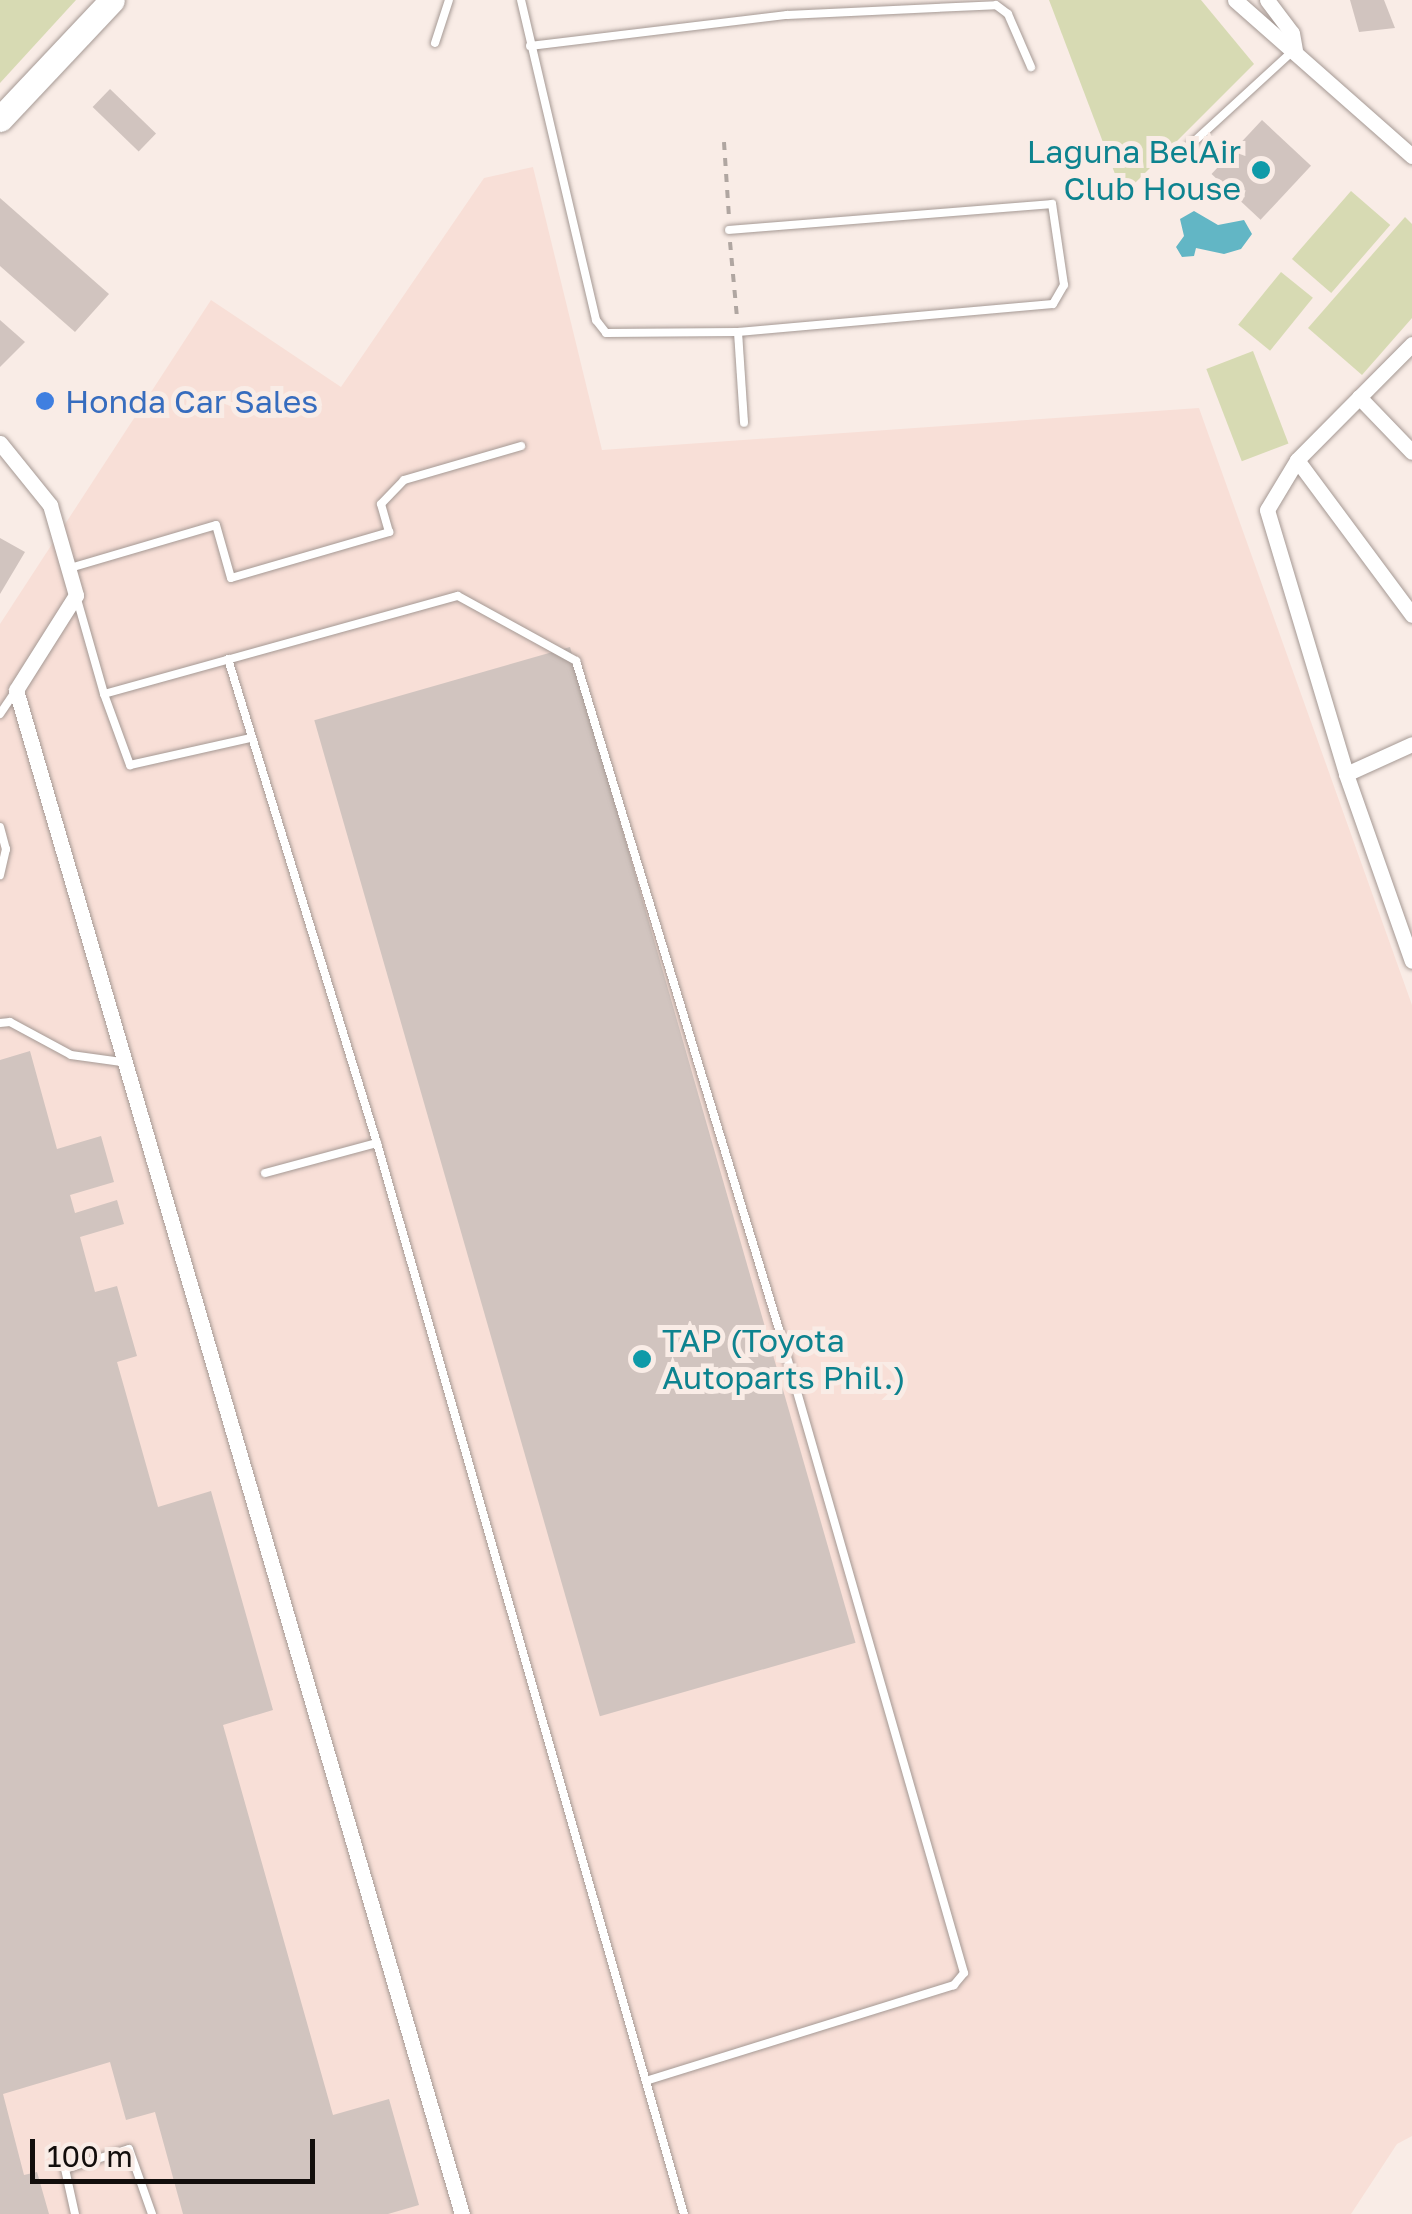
<!DOCTYPE html>
<html>
<head>
<meta charset="utf-8">
<style>
  body { margin:0 }
  #map { position:relative; width:1412px; height:2214px; overflow:hidden; background:#f9ece6; font-family:"Golos Text",sans-serif }
  div>[style] { position:absolute }
  .industrial>* { inset:0; background:#f8dfd7 }
  .green>* { inset:0; background:#d7dab3; transform-origin:0 0 }
  .water>* { inset:0; background:#62b6c5 }
  .building>* { inset:0; background:#d1c4bf; transform-origin:0 0 }
  .path>* { height:4px; margin-top:-2px; transform-origin:0; background:repeating-linear-gradient(90deg,#b0a6a1 0 8px,transparent 0 16px) }
  .roads { filter:drop-shadow(0 0 2px #a59994) drop-shadow(0 0 2px #a59994) }
  .service>* { height:8px; margin:-4px; padding:0 4px; transform-origin:4px; border-radius:4px; background:#fff }
  .minor>* { height:15px; margin:-7.5px; padding:0 7.5px; transform-origin:7.5px; border-radius:7.5px; background:#fff }
  .primary>* { height:25px; margin:-12.5px; padding:0 12.5px; transform-origin:12.5px; border-radius:12.5px; background:#fff }
  .dots>* { width:28px; height:28px; translate:-50% -50%; box-sizing:border-box; border:5px solid #f9ece6; border-radius:50% }
  span { translate:-50% -50%; white-space:nowrap; text-align:center; line-height:1.15; -webkit-text-stroke:10px #f9ece6; paint-order:stroke }
  .culture-label { font-size:32px; color:#0d838f }
  .right { translate:-100% -50%; text-align:right }
  .left { translate:0 -50%; text-align:left }
  .shop-label { font-size:32px; color:#366cbe }
  .scale { position:absolute; left:30px; top:2139px; width:285px; height:45px; box-sizing:border-box; border:5px solid #120e0c; border-top:0; padding-left:12px; font-size:30px; line-height:35px; white-space:nowrap; color:#120e0c; -webkit-text-stroke:8px #f9ece6; paint-order:stroke }
</style>
</head>
<body>
<div id="map">
  <div class="industrial">
    <div style="clip-path:polygon(533px 167px,602px 450px,1199px 408px,1412px 1005px,1412px 2136px,1397px 2144px,1351px 2214px,0 2214px,0 624px,211px 300px,341px 387px,484px 178px)"></div>
  </div>
  <div class="green">
    <div style="clip-path:polygon(0 0,76px 0,0 83px)"></div>
    <div style="clip-path:polygon(1049px 0,1201px 0,1254px 64px,1123px 195px)"></div>
    <div style="left:1351px;top:191px;width:52px;height:90px;rotate:41deg"></div>
    <div style="clip-path:polygon(1405px 217px,1412px 224px,1412px 318px,1362px 375px,1308px 328px)"></div>
    <div style="left:1281px;top:272px;width:41px;height:68px;rotate:39deg"></div>
    <div style="left:1253px;top:351px;width:99px;height:50px;rotate:69deg"></div>
  </div>
  <div class="water">
    <div style="clip-path:polygon(1194px 211px,1218px 225px,1244px 220px,1252px 234px,1241px 249px,1224px 254px,1196px 248px,1194px 256px,1182px 257px,1176px 247px,1184px 236px,1180px 219px)"></div>
  </div>
  <div class="building">
    <div style="clip-path:polygon(1350px 0,1384px 0,1395px 28px,1359px 32px)"></div>
    <div style="left:110px;top:89px;width:64px;height:25px;rotate:44deg"></div>
    <div style="left:1262px;top:120px;width:67px;height:74px;rotate:43deg"></div>
    <div style="clip-path:polygon(0 198px,109px 294px,75px 332px,0 266px)"></div>
    <div style="clip-path:polygon(0 320px,25px 342px,0 367px)"></div>
    <div style="clip-path:polygon(0 538px,25px 552px,0 594px)"></div>
    <div style="left:570px;top:647px;width:1036px;height:266px;rotate:74deg"></div>
    <div style="clip-path:polygon(30px 1051px,57px 1149px,101px 1136px,114px 1182px,70px 1195px,75px 1213px,117px 1200px,124px 1224px,80px 1237px,95px 1292px,117px 1286px,137px 1356px,117px 1362px,158px 1507px,211px 1491px,273px 1710px,223px 1725px,333px 2115px,389px 2099px,419px 2205px,388px 2214px,183px 2214px,155px 2112px,126px 2120px,110px 2062px,3px 2094px,24px 2175px,37px 2172px,49px 2214px,0 2214px,0 1060px)"></div>
  </div>
  <div class="path">
    <div style="left:724px;top:142px;width:76px;rotate:86.2deg"></div>
    <div style="left:730px;top:242px;width:76px;rotate:84.7deg"></div>
  </div>
  <div class="roads">
    <div class="service">
      <div style="left:521px;top:0;width:329px;rotate:76.8deg"></div>
      <div style="left:596px;top:320px;width:16px;rotate:52deg"></div>
      <div style="left:606px;top:333px;width:132px;rotate:-0.4deg"></div>
      <div style="left:738px;top:332px;width:316px;rotate:-5.1deg"></div>
      <div style="left:1053px;top:304px;width:22px;rotate:-60deg"></div>
      <div style="left:1064px;top:285px;width:82px;rotate:-98.4deg"></div>
      <div style="left:1052px;top:204px;width:324px;rotate:175.4deg"></div>
      <div style="left:435px;top:43px;width:45px;rotate:-72deg"></div>
      <div style="left:530px;top:46px;width:259px;rotate:-6.9deg"></div>
      <div style="left:787px;top:15px;width:209px;rotate:-2.7deg"></div>
      <div style="left:996px;top:5px;width:15px;rotate:37deg"></div>
      <div style="left:1008px;top:14px;width:58px;rotate:66.5deg"></div>
      <div style="left:1187px;top:148px;width:145px;rotate:-42.5deg"></div>
      <div style="left:738px;top:332px;width:91px;rotate:86.2deg"></div>
      <div style="left:70px;top:568px;width:152px;rotate:-16.4deg"></div>
      <div style="left:216px;top:525px;width:55px;rotate:74.2deg"></div>
      <div style="left:231px;top:578px;width:165px;rotate:-16.2deg"></div>
      <div style="left:389px;top:532px;width:29px;rotate:-106deg"></div>
      <div style="left:381px;top:504px;width:33px;rotate:-46deg"></div>
      <div style="left:404px;top:480px;width:122px;rotate:-16.2deg"></div>
      <div style="left:77px;top:599px;width:99px;rotate:74.1deg"></div>
      <div style="left:104px;top:694px;width:367px;rotate:-15.5deg"></div>
      <div style="left:458px;top:596px;width:135px;rotate:28.8deg"></div>
      <div style="left:576px;top:661px;width:698px;rotate:73.1deg"></div>
      <div style="left:779px;top:1329px;width:670px;rotate:73.97deg"></div>
      <div style="left:964px;top:1973px;width:16px;rotate:130deg"></div>
      <div style="left:954px;top:1985px;width:319px;rotate:162.7deg"></div>
      <div style="left:228px;top:659px;width:506px;rotate:72.89deg"></div>
      <div style="left:377px;top:1143px;width:1114px;rotate:74.01deg"></div>
      <div style="left:104px;top:694px;width:76px;rotate:69.9deg"></div>
      <div style="left:130px;top:765px;width:124px;rotate:-12.6deg"></div>
      <div style="left:0;top:714px;width:29px;rotate:-56deg"></div>
      <div style="left:0;top:827px;width:23px;rotate:75deg"></div>
      <div style="left:6px;top:849px;width:27px;rotate:103deg"></div>
      <div style="left:0;top:1023px;width:10px;rotate:-6deg"></div>
      <div style="left:10px;top:1022px;width:69px;rotate:28.4deg"></div>
      <div style="left:71px;top:1055px;width:51px;rotate:7.8deg"></div>
      <div style="left:265px;top:1173px;width:116px;rotate:-15deg"></div>
      <div style="left:75px;top:2214px;width:46px;rotate:-102.5deg"></div>
      <div style="left:65px;top:2169px;width:67px;rotate:-17.4deg"></div>
      <div style="left:129px;top:2149px;width:69px;rotate:70.5deg"></div>
    </div>
    <div class="minor">
      <div style="left:1235px;top:0;width:236px;rotate:41.4deg"></div>
      <div style="left:1267px;top:0;width:41px;rotate:52.9deg"></div>
      <div style="left:1292px;top:33px;width:17px;rotate:80deg"></div>
      <div style="left:1412px;top:344px;width:163px;rotate:134.8deg"></div>
      <div style="left:1297px;top:460px;width:58px;rotate:121deg"></div>
      <div style="left:1267px;top:510px;width:276px;rotate:73.3deg"></div>
      <div style="left:1346px;top:774px;width:198px;rotate:70.6deg"></div>
      <div style="left:1359px;top:397px;width:76px;rotate:46.1deg"></div>
      <div style="left:0;top:443px;width:80px;rotate:51.1deg"></div>
      <div style="left:50px;top:505px;width:94px;rotate:73.9deg"></div>
      <div style="left:76px;top:595px;width:112px;rotate:122.3deg"></div>
      <div style="left:16px;top:690px;width:1588px;rotate:73.69deg"></div>
      <div style="left:1297px;top:460px;width:193px;rotate:53.4deg"></div>
      <div style="left:1346px;top:774px;width:72px;rotate:-24.4deg"></div>
    </div>
    <div class="primary">
      <div style="left:0;top:119px;width:163px;rotate:-46.7deg"></div>
    </div>
  </div>
  <div class="dots">
    <div style="left:1261px;top:170px;background:#0f9aa8"></div>
    <div style="left:45px;top:401px;background:#3f7fe0"></div>
    <div style="left:642px;top:1359px;background:#0f9aa8"></div>
  </div>
  <div class="culture-label">
    <span class="right" style="left:1241px;top:170px">Laguna BelAir<br>Club House</span>
    <span class="left" style="left:662px;top:1359px">TAP (Toyota<br>Autoparts Phil.)</span>
  </div>
  <div class="shop-label">
    <span class="left" style="left:65px;top:401px">Honda Car Sales</span>
  </div>
  <div class="scale">100 m</div>
</div>
</body>
</html>
